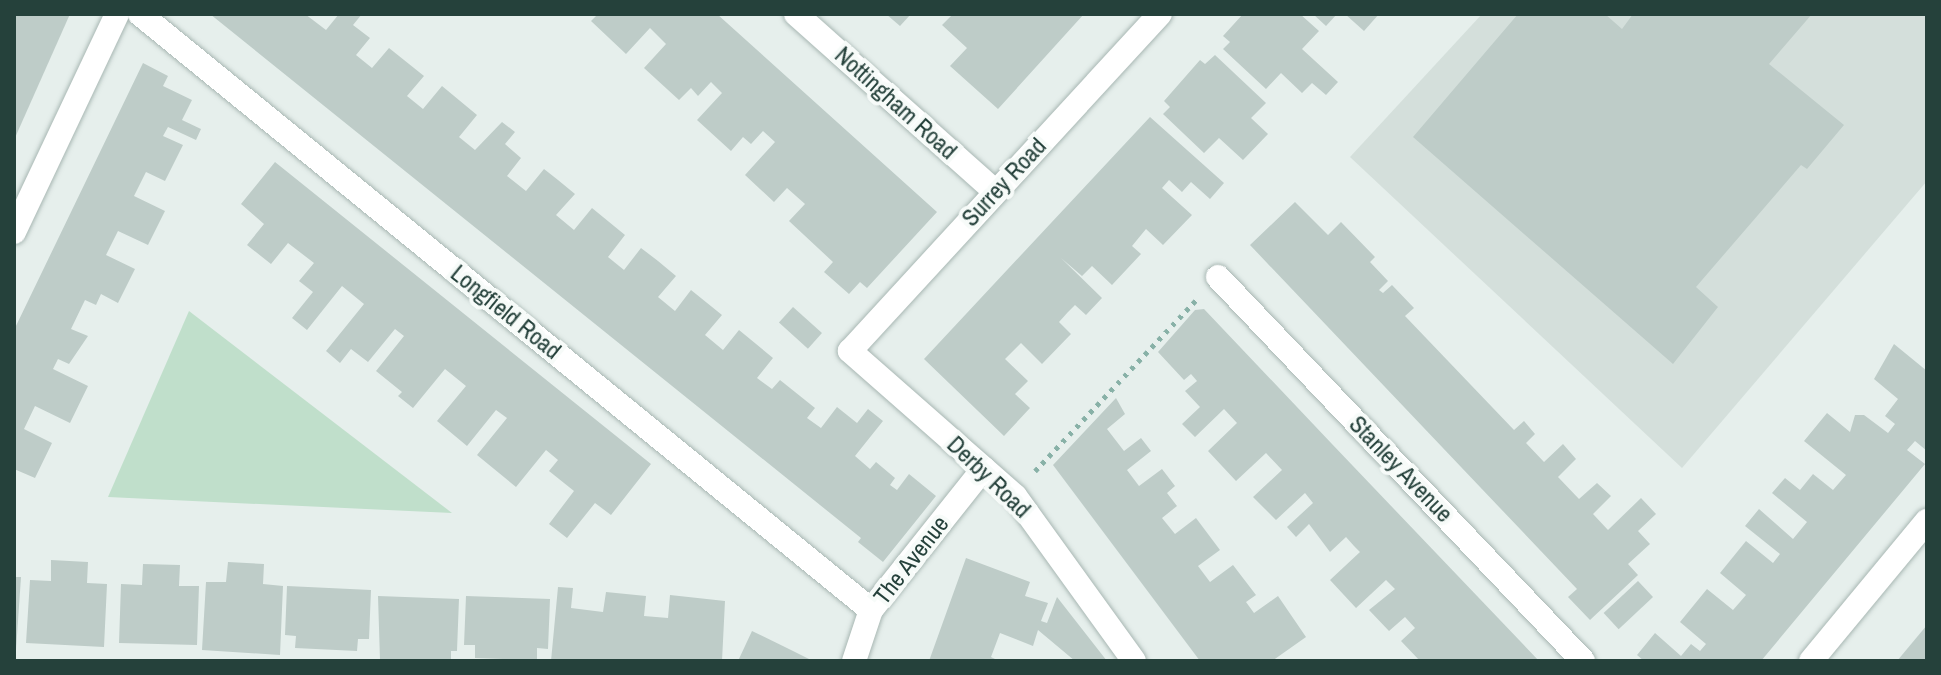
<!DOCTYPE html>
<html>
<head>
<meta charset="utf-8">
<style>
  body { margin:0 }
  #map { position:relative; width:1941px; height:675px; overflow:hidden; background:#e6efec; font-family:"Archivo Narrow",sans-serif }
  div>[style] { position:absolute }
  .built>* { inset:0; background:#d4dfdb }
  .green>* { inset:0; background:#c0dfcb }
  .building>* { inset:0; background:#beccc8; transform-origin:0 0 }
  .path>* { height:5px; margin-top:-2.5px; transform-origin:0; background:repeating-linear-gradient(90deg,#88b1a7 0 4px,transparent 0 10px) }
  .roads { filter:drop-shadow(0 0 2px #a8b7b3) drop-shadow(0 0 2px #a8b7b3) }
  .minor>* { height:24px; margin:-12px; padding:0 12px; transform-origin:12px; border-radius:12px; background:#fff }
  span { translate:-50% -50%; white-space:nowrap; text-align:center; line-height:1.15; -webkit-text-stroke:8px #f7fbf9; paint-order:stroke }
  .street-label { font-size:24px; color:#25413b }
  .frame { position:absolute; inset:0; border:16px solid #25413b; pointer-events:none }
</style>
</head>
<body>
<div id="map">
  <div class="built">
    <div style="clip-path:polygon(1482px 14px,1927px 14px,1927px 181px,1682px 468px,1350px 157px)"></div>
  </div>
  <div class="green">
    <div style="clip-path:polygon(189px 311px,452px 513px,108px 497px)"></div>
  </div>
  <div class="building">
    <div style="clip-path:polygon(14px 14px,70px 14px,14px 140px)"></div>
    <div style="clip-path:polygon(210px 14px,305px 14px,326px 30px,339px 14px,362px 14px,353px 25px,370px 38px,356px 55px,372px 68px,389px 48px,424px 76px,407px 96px,423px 109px,442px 86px,477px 115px,459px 137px,475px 150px,502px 122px,515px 132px,505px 144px,521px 158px,507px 176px,526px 191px,544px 169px,558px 180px,575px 194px,556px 215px,574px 230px,592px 208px,625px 235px,608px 257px,624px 270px,641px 248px,658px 261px,676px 276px,658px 297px,675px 311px,691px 290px,722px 315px,705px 335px,723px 350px,739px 330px,773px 358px,757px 378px,772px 389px,780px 380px,815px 408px,807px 418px,821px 428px,837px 407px,857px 423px,868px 409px,883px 421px,855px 456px,870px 469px,876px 462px,895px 478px,890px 485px,897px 490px,909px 474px,936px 496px,883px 562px,858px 542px,861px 538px)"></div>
    <div style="clip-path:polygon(598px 14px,717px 14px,937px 212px,867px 288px,860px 282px,849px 294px,824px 272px,833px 262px,789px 221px,805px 204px,787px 188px,774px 202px,745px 175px,775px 142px,763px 131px,751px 144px,743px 137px,731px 151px,697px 120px,722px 93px,711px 82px,698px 96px,691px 88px,679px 100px,644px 68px,666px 44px,650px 28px,626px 54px,591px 21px)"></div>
    <div style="clip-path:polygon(886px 14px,911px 14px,900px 26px)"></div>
    <div style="clip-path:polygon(953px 14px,1084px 14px,998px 109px,950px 66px,967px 48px,942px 25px)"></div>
    <div style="clip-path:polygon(1243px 14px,1300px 14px,1319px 31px,1302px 49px,1338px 82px,1326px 95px,1312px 83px,1302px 93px,1281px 73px,1266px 89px,1223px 49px,1230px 42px,1223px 36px)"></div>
    <div style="clip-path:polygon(1313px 14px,1337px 14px,1326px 26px)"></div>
    <div style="clip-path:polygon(1345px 14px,1379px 14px,1364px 31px)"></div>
    <div style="clip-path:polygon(1518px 14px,1605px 14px,1622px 29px,1633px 14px,1812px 14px,1769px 64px,1844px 125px,1807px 169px,1801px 165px,1696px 287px,1718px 307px,1673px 364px,1413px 137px)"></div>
    <div style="clip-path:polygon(1215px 55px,1266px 103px,1251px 118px,1268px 134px,1243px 160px,1219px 138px,1204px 153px,1163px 114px,1170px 107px,1164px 101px,1200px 60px,1205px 64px)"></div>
    <div style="clip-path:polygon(143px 63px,168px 76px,163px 86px,192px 100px,182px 120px,201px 129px,196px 140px,168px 127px,163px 136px,183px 145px,165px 181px,146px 172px,134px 196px,165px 211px,148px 245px,118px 231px,106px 255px,135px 269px,118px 303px,101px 294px,96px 305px,85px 300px,71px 329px,88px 336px,69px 364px,58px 359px,53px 369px,88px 386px,70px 423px,35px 406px,24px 429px,52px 443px,35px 478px,14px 469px,14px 330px)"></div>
    <div style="clip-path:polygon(1150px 117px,1224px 183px,1210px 199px,1191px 182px,1182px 192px,1169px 180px,1162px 188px,1192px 215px,1163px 245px,1146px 229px,1132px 246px,1141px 254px,1112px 285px,1092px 266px,1082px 276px,1061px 258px,1102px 298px,1086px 315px,1075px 305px,1068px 312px,1059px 322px,1071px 334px,1042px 364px,1021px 343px,1005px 359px,1028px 381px,1015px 394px,1030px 408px,1004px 436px,924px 359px)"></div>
    <div style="clip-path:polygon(275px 162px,651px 464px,611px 515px,595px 503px,567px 538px,549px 524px,574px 491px,549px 471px,558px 460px,546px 450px,516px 487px,477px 455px,507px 418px,496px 410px,467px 446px,437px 421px,466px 386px,445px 369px,413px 408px,398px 396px,402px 392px,376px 371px,404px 336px,395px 329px,368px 362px,351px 349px,340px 363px,326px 351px,364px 304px,342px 286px,307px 330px,292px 318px,313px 292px,299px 281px,314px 263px,288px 243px,271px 264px,247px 245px,264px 224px,241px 204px)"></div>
    <div style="clip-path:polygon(1295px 202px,1328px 235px,1341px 222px,1375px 257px,1370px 262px,1388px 281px,1379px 290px,1383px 293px,1392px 285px,1414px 308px,1405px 316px,1514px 430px,1524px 421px,1535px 434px,1526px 443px,1544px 462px,1563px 444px,1576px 459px,1558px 477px,1579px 499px,1597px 483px,1611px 496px,1593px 514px,1608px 530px,1641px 498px,1656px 514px,1638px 531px,1650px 544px,1628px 564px,1638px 575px,1590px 620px,1568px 597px,1577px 589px,1250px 245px)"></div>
    <div style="left:793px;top:307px;width:39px;height:21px;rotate:42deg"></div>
    <div style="clip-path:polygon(1204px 309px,1332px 444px,1539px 661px,1420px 661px,1401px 641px,1415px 628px,1405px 617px,1389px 631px,1369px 610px,1395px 589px,1386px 580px,1356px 608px,1330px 580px,1360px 552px,1354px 546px,1346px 537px,1330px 552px,1309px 524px,1296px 537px,1287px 527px,1313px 503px,1305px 493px,1276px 520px,1253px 497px,1282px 470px,1266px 453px,1236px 481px,1208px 451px,1237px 423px,1224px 409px,1195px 437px,1182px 424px,1200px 407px,1185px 391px,1197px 381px,1191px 374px,1184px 380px,1158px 352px,1195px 310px)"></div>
    <div style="clip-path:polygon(1894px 344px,1927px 371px,1927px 451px,1915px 441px,1907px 450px,1925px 464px,1761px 661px,1644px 661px,1637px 655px,1655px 633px,1681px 656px,1691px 644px,1700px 651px,1706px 644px,1680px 622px,1707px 589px,1733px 610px,1740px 602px,1746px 595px,1720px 573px,1746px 541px,1773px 563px,1780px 554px,1745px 526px,1759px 509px,1793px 539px,1807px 522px,1772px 493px,1785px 478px,1800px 490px,1813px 474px,1833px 490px,1846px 475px,1804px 441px,1827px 413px,1850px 432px,1855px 415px,1864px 415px,1888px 433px,1895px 424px,1885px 416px,1898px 399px,1874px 379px)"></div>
    <div style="clip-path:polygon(1116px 398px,1125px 414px,1107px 429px,1124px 451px,1141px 438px,1151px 451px,1127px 470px,1139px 486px,1162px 469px,1175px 486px,1167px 493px,1177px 506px,1162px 518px,1175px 534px,1196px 518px,1220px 550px,1198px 566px,1210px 582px,1233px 565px,1256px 595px,1246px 602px,1254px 613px,1278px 596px,1306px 637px,1272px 661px,1200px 661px,1053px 465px)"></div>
    <div style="clip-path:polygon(966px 558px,1030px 582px,1025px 596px,1048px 603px,1041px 621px,1047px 623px,1057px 597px,1107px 661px,1075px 661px,1038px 630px,1033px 646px,1000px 633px,991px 657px,999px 661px,929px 661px)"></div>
    <div style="clip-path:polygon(51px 560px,88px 562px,87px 583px,107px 584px,104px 647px,26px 643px,30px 580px,51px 581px)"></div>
    <div style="clip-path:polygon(228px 562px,264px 564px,263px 584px,283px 586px,280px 655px,202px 650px,206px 582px,226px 582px)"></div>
    <div style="clip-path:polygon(143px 564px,180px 565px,179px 586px,199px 586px,197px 645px,119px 643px,121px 584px,142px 585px)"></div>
    <div style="clip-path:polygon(14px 577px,21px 577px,16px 650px,14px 650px)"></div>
    <div style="left:1638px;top:581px;width:22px;height:47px;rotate:47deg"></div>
    <div style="clip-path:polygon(287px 586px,371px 590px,369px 639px,358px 639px,357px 651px,295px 648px,296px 636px,285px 635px)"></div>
    <div style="clip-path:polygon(558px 587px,573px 588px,571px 608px,603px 612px,606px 592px,646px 596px,644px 616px,668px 618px,670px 595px,725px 601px,722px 661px,551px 661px)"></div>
    <div style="clip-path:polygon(378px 596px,459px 599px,457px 651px,451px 651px,451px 661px,380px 660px)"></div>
    <div style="clip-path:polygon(466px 596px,550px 599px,548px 649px,537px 648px,537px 660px,475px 658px,475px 645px,464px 645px)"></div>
    <div style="clip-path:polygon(1927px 625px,1927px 661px,1897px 661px)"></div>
    <div style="clip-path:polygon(752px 631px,791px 650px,813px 661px,738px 661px)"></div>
  </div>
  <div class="path">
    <div style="left:1035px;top:471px;width:238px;rotate:-46.7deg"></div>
  </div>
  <div class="roads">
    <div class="minor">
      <div style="left:140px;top:14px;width:943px;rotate:39.19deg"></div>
      <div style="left:796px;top:14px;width:266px;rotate:41.7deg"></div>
      <div style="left:14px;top:232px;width:241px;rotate:-64.7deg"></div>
      <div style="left:1218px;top:277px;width:530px;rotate:46.45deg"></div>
      <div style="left:854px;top:661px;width:54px;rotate:-71.6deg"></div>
      <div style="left:871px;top:610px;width:181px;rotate:-51.5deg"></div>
      <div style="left:1134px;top:661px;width:203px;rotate:-125.8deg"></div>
      <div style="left:1015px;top:496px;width:220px;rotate:-138.7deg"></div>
      <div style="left:850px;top:351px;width:458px;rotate:-47.4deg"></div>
      <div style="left:1811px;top:661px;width:182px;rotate:-50.4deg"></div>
    </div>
  </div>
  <div class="street-label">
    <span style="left:896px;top:103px;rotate:42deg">Nottingham Road</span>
    <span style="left:1004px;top:182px;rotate:-47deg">Surrey Road</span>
    <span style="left:506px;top:312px;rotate:39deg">Longfield Road</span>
    <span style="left:1401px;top:469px;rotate:46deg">Stanley Avenue</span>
    <span style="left:989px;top:477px;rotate:44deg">Derby Road</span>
    <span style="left:911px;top:560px;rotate:-52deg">The Avenue</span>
  </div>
  <div class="frame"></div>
</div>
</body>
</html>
